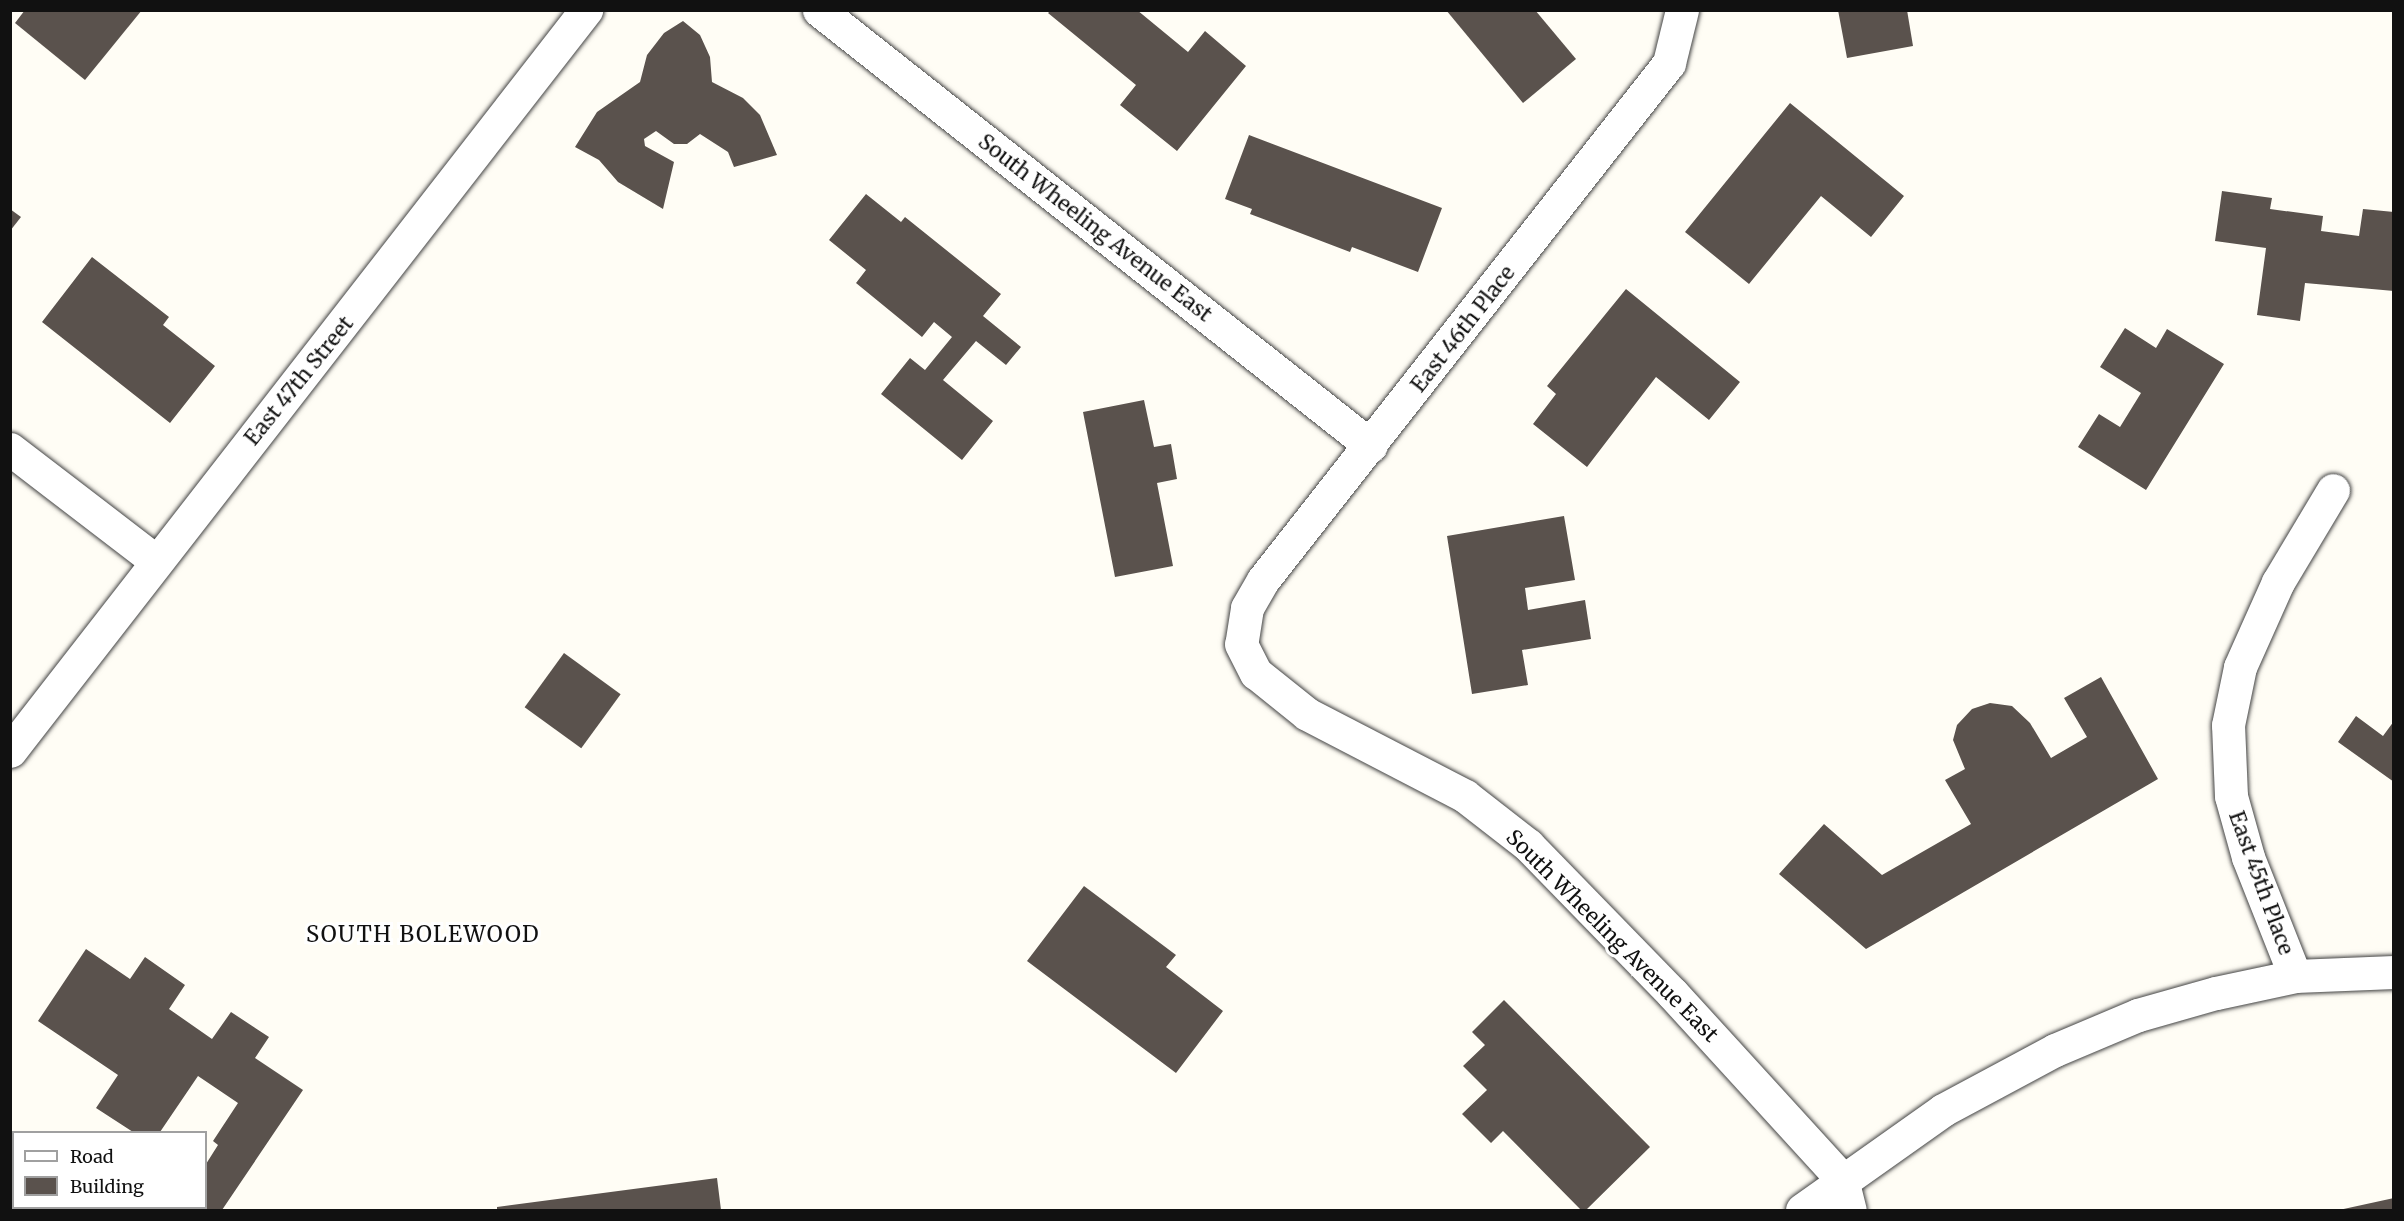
<!DOCTYPE html>
<html>
<head>
<meta charset="utf-8">
<style>
  body { margin:0 }
  #map { position:relative; width:2404px; height:1221px; overflow:hidden; background:#fffdf5; font-family:Merriweather,serif }
  div>[style] { position:absolute }
  .building>* { inset:0; background:#5a524d; transform-origin:0 0 }
  .roads { filter:drop-shadow(0 0 2px #444) drop-shadow(0 0 2px #444) }
  .street>* { height:33px; margin:-16.5px; padding:0 16.5px; transform-origin:16.5px; border-radius:16.5px; background:#fff }
  span { translate:-50% -50%; white-space:nowrap; text-align:center; line-height:1.15; -webkit-text-stroke:6px #fff; paint-order:stroke }
  .street-label { font-size:21px; color:#111 }
  .neighbourhood-label { font-size:22px; color:#111; letter-spacing:1.5px }
  .frame { position:absolute; inset:0; border:12px solid #111; pointer-events:none }
  .legend { position:absolute; left:12px; top:1131px; width:195px; height:78px; box-sizing:border-box; background:#fff; border:2px solid #a0a0a0; margin:0; padding:8px 10px; list-style:none; font-size:18px; color:#111 }
  .legend li { display:flex; align-items:center; gap:12px; height:30px }
  .legend b { width:30px; border:2px solid #a0a0a0 }
</style>
</head>
<body>
<div id="map">
  <div class="building">
    <div style="clip-path:polygon(25px 10px,142px 10px,85px 80px,15px 23px)"></div>
    <div style="clip-path:polygon(1051px 10px,1137px 10px,1188px 52px,1205px 31px,1246px 66px,1177px 151px,1120px 105px,1136px 85px,1048px 13px)"></div>
    <div style="clip-path:polygon(1446px 10px,1535px 10px,1576px 59px,1523px 103px)"></div>
    <div style="clip-path:polygon(1838px 10px,1907px 10px,1913px 46px,1847px 58px)"></div>
    <div style="clip-path:polygon(683px 21px,700px 35px,710px 57px,712px 82px,743px 98px,760px 115px,777px 155px,734px 167px,728px 152px,700px 134px,687px 144px,674px 144px,656px 131px,644px 139px,645px 146px,674px 162px,663px 209px,618px 182px,599px 160px,575px 147px,597px 112px,640px 82px,647px 55px,664px 33px)"></div>
    <div style="clip-path:polygon(1790px 103px,1904px 196px,1871px 237px,1821px 196px,1749px 284px,1685px 232px)"></div>
    <div style="clip-path:polygon(1249px 135px,1442px 208px,1418px 272px,1352px 247px,1350px 252px,1250px 214px,1252px 209px,1225px 199px)"></div>
    <div style="clip-path:polygon(2222px 191px,2272px 198px,2270px 209px,2323px 216px,2321px 231px,2359px 236px,2363px 209px,2394px 212px,2394px 291px,2305px 283px,2300px 321px,2257px 315px,2266px 248px,2215px 241px)"></div>
    <div style="clip-path:polygon(866px 194px,901px 222px,905px 217px,1001px 294px,983px 316px,1021px 347px,1006px 365px,976px 341px,943px 380px,993px 421px,962px 460px,881px 394px,910px 358px,925px 370px,952px 337px,934px 322px,922px 337px,856px 283px,866px 270px,829px 240px)"></div>
    <div style="clip-path:polygon(10px 209px,21px 217px,10px 231px)"></div>
    <div style="clip-path:polygon(92px 257px,169px 317px,163px 325px,215px 366px,170px 423px,42px 322px)"></div>
    <div style="clip-path:polygon(1626px 289px,1740px 382px,1709px 420px,1656px 377px,1587px 467px,1533px 424px,1556px 394px,1547px 386px)"></div>
    <div style="clip-path:polygon(2125px 328px,2156px 348px,2167px 329px,2224px 364px,2146px 490px,2078px 447px,2099px 414px,2120px 427px,2141px 393px,2100px 367px)"></div>
    <div style="clip-path:polygon(1144px 400px,1154px 447px,1171px 444px,1177px 479px,1157px 483px,1173px 566px,1115px 577px,1083px 412px)"></div>
    <div style="clip-path:polygon(1564px 516px,1575px 580px,1525px 588px,1528px 610px,1585px 600px,1591px 639px,1522px 650px,1528px 685px,1472px 694px,1447px 536px)"></div>
    <div style="left:564px;top:653px;width:70px;height:67px;rotate:36deg"></div>
    <div style="clip-path:polygon(2101px 677px,2158px 779px,1866px 949px,1779px 874px,1824px 824px,1882px 875px,1971px 824px,1945px 780px,1965px 769px,1953px 740px,1957px 725px,1972px 709px,1990px 703px,2012px 706px,2030px 723px,2051px 758px,2087px 737px,2064px 698px)"></div>
    <div style="clip-path:polygon(2356px 716px,2383px 736px,2394px 721px,2394px 782px,2338px 742px)"></div>
    <div style="clip-path:polygon(1084px 886px,1176px 955px,1166px 967px,1223px 1011px,1176px 1073px,1027px 961px)"></div>
    <div style="clip-path:polygon(86px 949px,130px 979px,145px 957px,185px 985px,169px 1009px,212px 1039px,231px 1012px,269px 1037px,255px 1058px,303px 1090px,222px 1210px,174px 1210px,206px 1208px,206px 1164px,218px 1145px,213px 1141px,238px 1103px,198px 1076px,160px 1132px,133px 1132px,96px 1108px,118px 1075px,38px 1021px)"></div>
    <div style="clip-path:polygon(1504px 1000px,1650px 1147px,1586px 1210px,1581px 1210px,1503px 1131px,1491px 1143px,1462px 1114px,1487px 1090px,1463px 1066px,1485px 1045px,1472px 1032px)"></div>
    <div style="clip-path:polygon(717px 1178px,721px 1210px,497px 1210px,497px 1207px)"></div>
    <div style="clip-path:polygon(2394px 1198px,2394px 1210px,2339px 1210px)"></div>
  </div>
  <div class="roads">
    <div class="street">
      <div style="left:819px;top:10px;width:703px;rotate:38.3deg"></div>
      <div style="left:1682px;top:10px;width:55px;rotate:103.8deg"></div>
      <div style="left:1669px;top:63px;width:657px;rotate:128.14deg"></div>
      <div style="left:1263px;top:580px;width:32px;rotate:120deg"></div>
      <div style="left:1247px;top:608px;width:36px;rotate:99deg"></div>
      <div style="left:1241px;top:644px;width:33px;rotate:63deg"></div>
      <div style="left:1256px;top:673px;width:65px;rotate:38.8deg"></div>
      <div style="left:1307px;top:714px;width:178px;rotate:27.4deg"></div>
      <div style="left:1465px;top:796px;width:80px;rotate:37.9deg"></div>
      <div style="left:1528px;top:845px;width:206px;rotate:45.8deg"></div>
      <div style="left:1672px;top:993px;width:252px;rotate:47.6deg"></div>
      <div style="left:1842px;top:1179px;width:32px;rotate:76deg"></div>
      <div style="left:10px;top:449px;width:184px;rotate:37.5deg"></div>
      <div style="left:10px;top:751px;width:939px;rotate:-52.14deg"></div>
      <div style="left:2295px;top:976px;width:128px;rotate:-111.6deg"></div>
      <div style="left:2248px;top:857px;width:63px;rotate:-105.6deg"></div>
      <div style="left:2231px;top:796px;width:71px;rotate:-92.4deg"></div>
      <div style="left:2228px;top:725px;width:59px;rotate:-78.3deg"></div>
      <div style="left:2240px;top:667px;width:93px;rotate:-65.9deg"></div>
      <div style="left:2278px;top:582px;width:107px;rotate:-59.1deg"></div>
      <div style="left:1802px;top:1210px;width:173px;rotate:-35.3deg"></div>
      <div style="left:1943px;top:1110px;width:127px;rotate:-28.2deg"></div>
      <div style="left:2055px;top:1050px;width:90px;rotate:-22.9deg"></div>
      <div style="left:2138px;top:1015px;width:81px;rotate:-15.8deg"></div>
      <div style="left:2216px;top:993px;width:81px;rotate:-12.1deg"></div>
      <div style="left:2295px;top:976px;width:99px;rotate:-2.3deg"></div>
    </div>
  </div>
  <div class="street-label">
    <span style="left:1095px;top:228px;rotate:38deg">South Wheeling Avenue East</span>
    <span style="left:1463px;top:329px;rotate:-52deg">East 46th Place</span>
    <span style="left:299px;top:381px;rotate:-51deg">East 47th Street</span>
    <span style="left:2261px;top:883px;rotate:70deg">East 45th Place</span>
    <span style="left:1612px;top:936px;rotate:45deg">South Wheeling Avenue East</span>
  </div>
  <div class="neighbourhood-label">
    <span style="left:423px;top:935px">SOUTH BOLEWOOD</span>
  </div>
  <div class="frame"></div>
  <ul class="legend">
  <li><b style="height:8px;background:#fff"></b>Road</li>
  <li><b style="height:16px;background:#5a524d"></b>Building</li>
  </ul>
</div>
</body>
</html>
